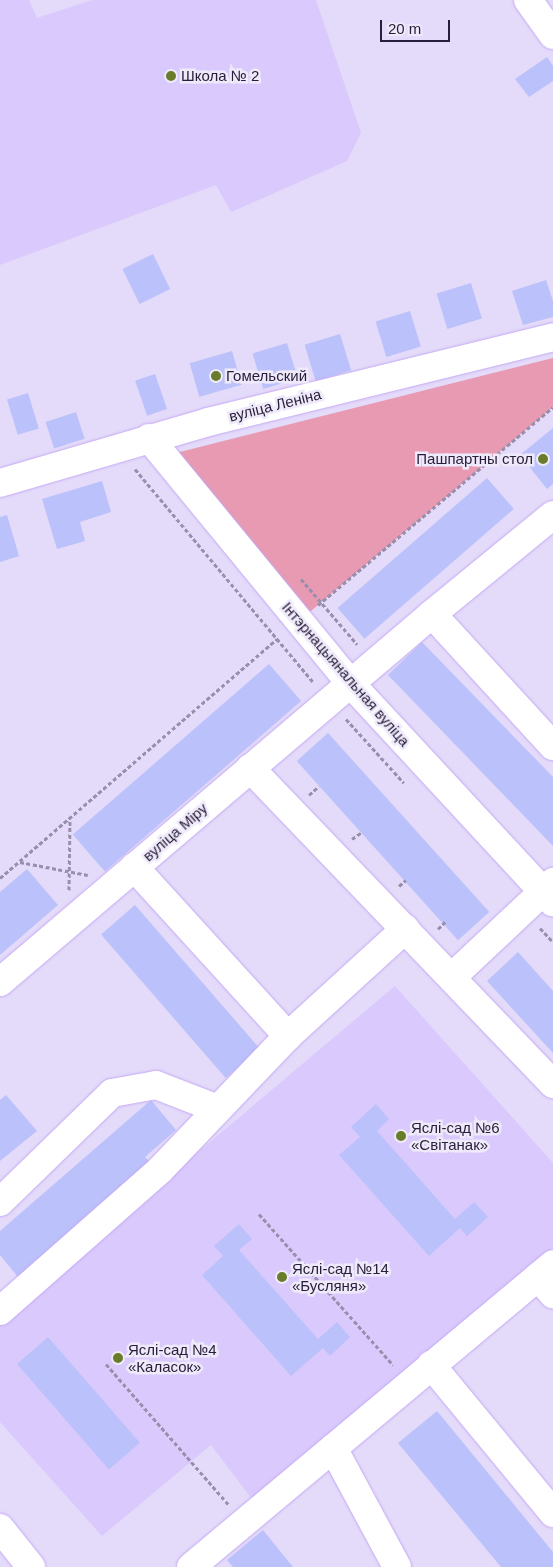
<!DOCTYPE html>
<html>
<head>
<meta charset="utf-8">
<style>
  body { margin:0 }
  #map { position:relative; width:553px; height:1567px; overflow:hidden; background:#e4daf9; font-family:Arial,sans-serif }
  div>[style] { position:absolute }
  .built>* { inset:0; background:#dac9fc }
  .green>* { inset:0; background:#e79ab1 }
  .building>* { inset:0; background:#bbc1fa; transform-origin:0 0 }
  .path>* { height:3px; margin-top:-1.5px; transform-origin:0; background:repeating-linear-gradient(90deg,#998fad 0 4px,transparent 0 6.5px) }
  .roads { filter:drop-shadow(0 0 1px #c4a9f5) drop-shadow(0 0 1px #c4a9f5) }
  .minor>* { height:28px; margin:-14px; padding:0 14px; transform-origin:14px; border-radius:14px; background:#fff }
  .dots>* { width:14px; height:14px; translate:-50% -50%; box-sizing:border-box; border:2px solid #efeafa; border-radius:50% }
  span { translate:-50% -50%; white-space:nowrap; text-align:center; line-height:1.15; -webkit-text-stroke:5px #efeafa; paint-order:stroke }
  .poi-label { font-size:15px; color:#281d3a }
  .left { translate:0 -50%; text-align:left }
  .right { translate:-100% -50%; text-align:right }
  .street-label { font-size:15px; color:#281d3a }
  .scale { position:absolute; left:380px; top:20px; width:70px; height:22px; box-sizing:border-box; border:2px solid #281d3a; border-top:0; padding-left:6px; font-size:15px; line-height:18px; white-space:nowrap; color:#281d3a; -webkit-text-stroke:4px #efeafa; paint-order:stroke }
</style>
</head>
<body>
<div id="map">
  <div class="built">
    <div style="clip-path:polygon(0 0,29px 0,37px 18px,92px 0,316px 0,361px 133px,347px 161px,231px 212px,216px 185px,0 265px)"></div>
    <div style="clip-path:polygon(395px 986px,553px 1163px,553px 1248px,252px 1499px,211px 1445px,102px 1536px,0 1422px,0 1319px)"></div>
  </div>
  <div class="green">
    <div style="clip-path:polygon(553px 358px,553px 407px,299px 621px,164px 456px)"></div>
  </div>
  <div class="building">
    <div style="clip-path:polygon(547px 57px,553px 66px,553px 81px,529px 97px,515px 79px)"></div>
    <div style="left:153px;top:254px;width:39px;height:34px;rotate:64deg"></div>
    <div style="clip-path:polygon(546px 280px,553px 301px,553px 317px,523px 325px,512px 291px)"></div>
    <div style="left:471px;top:283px;width:37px;height:36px;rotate:73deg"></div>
    <div style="left:410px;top:311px;width:37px;height:36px;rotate:73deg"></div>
    <div style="left:340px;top:334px;width:38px;height:37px;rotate:73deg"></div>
    <div style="left:287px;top:343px;width:37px;height:36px;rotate:73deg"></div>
    <div style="left:232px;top:351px;width:35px;height:44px;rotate:74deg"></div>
    <div style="left:155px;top:374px;width:37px;height:21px;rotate:71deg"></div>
    <div style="left:28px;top:393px;width:37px;height:22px;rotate:73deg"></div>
    <div style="left:76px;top:412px;width:28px;height:32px;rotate:72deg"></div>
    <div style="clip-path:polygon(553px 428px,553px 484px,547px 489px,520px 455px)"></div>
    <div style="left:487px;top:478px;width:41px;height:198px;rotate:49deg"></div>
    <div style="clip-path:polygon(102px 481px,111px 512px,80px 522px,85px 541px,57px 549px,42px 499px)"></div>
    <div style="clip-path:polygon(7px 515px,19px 556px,0 562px,0 517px)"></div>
    <div style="clip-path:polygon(422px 642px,553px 777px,553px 846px,388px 675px)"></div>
    <div style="left:269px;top:664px;width:49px;height:260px;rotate:49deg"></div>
    <div style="left:328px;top:733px;width:241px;height:42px;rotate:48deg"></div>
    <div style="clip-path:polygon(27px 869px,58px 905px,0 955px,0 892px)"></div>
    <div style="left:135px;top:905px;width:190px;height:45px;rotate:49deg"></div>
    <div style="clip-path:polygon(518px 952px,553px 991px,553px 1053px,487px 981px)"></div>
    <div style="clip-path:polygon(6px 1095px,37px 1131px,0 1161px,0 1100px)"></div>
    <div style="clip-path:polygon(151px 1100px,176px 1130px,145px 1157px,155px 1168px,22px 1282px,0 1255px,0 1231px)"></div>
    <div style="clip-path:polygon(376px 1104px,389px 1119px,377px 1131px,455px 1219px,474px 1202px,488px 1217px,467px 1236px,460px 1228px,429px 1256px,339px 1155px,360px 1137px,351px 1127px)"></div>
    <div style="clip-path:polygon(239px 1224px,252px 1239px,239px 1250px,318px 1339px,337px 1322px,350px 1337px,330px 1356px,323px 1348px,291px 1376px,202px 1275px,223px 1256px,214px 1246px)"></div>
    <div style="left:48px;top:1337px;width:140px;height:41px;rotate:49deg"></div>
    <div style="clip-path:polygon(437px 1411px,553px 1552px,553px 1567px,501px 1567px,398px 1443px)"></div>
    <div style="clip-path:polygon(263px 1530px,293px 1567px,233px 1567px,227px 1560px)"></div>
  </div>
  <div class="path">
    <div style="left:135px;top:469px;width:279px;rotate:50.1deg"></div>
    <div style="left:301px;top:579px;width:86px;rotate:49.3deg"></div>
    <div style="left:318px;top:605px;width:307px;rotate:-40.1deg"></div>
    <div style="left:346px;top:719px;width:86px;rotate:47.8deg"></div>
    <div style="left:309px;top:795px;width:13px;rotate:-42deg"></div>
    <div style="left:352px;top:839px;width:12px;rotate:-35deg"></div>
    <div style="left:20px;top:862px;width:69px;rotate:10.8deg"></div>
    <div style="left:0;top:878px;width:366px;rotate:-40.8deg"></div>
    <div style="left:399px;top:886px;width:9px;rotate:-41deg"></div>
    <div style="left:69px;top:890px;width:71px;rotate:-89.2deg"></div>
    <div style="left:540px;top:928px;width:19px;rotate:47deg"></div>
    <div style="left:438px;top:929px;width:10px;rotate:-45deg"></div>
    <div style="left:259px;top:1214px;width:202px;rotate:48.4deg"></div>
    <div style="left:106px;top:1364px;width:186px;rotate:48.9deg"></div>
  </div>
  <div class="roads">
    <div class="minor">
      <div style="left:528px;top:0;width:43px;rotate:54.5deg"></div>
      <div style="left:149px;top:438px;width:317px;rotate:50.6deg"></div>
      <div style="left:350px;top:683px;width:299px;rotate:47.2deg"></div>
      <div style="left:0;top:483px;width:217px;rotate:-16.3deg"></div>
      <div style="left:208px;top:422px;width:355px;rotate:-13.8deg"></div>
      <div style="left:432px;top:614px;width:179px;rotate:47.5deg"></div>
      <div style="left:250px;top:768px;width:438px;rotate:46.2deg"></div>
      <div style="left:134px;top:867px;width:229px;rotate:47.7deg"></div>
      <div style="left:452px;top:977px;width:139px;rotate:-43.2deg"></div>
      <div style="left:0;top:982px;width:567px;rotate:-40.43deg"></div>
      <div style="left:432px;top:614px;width:156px;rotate:-39.3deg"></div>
      <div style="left:0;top:1202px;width:156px;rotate:-44.2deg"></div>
      <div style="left:112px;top:1093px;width:45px;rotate:-10.3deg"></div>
      <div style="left:156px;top:1085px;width:66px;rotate:21.2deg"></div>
      <div style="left:538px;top:1277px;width:23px;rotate:49deg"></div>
      <div style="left:0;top:1311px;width:213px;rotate:-41.4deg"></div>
      <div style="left:160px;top:1170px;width:185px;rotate:-46.3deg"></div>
      <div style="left:288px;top:1036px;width:159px;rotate:-42.4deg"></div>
      <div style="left:431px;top:1365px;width:192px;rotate:50.5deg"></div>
      <div style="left:333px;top:1448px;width:135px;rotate:61.7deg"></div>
      <div style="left:0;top:1528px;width:50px;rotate:51.5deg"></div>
      <div style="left:191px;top:1567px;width:472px;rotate:-39.9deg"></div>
    </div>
  </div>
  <div class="dots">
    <div style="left:171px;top:76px;background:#6a7b2a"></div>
    <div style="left:216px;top:376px;background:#6a7b2a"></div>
    <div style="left:543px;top:459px;background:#6a7b2a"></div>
    <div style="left:401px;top:1136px;background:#6a7b2a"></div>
    <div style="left:282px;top:1277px;background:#6a7b2a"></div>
    <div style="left:118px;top:1358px;background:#6a7b2a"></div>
  </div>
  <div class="poi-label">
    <span class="left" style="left:181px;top:76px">Школа № 2</span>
    <span class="left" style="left:226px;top:376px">Гомельский</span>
    <span class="right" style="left:533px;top:459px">Пашпартны стол</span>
    <span class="left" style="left:411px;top:1136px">Яслі-сад №6<br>«Світанак»</span>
    <span class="left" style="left:292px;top:1277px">Яслі-сад №14<br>«Бусляня»</span>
    <span class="left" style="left:128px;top:1358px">Яслі-сад №4<br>«Каласок»</span>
  </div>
  <div class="street-label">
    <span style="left:275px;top:405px;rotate:-14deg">вуліца Леніна</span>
    <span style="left:346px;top:674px;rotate:49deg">Інтэрнацыянальная вуліца</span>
    <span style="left:175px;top:832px;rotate:-41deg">вуліца Міру</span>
  </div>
  <div class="scale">20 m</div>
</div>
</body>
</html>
